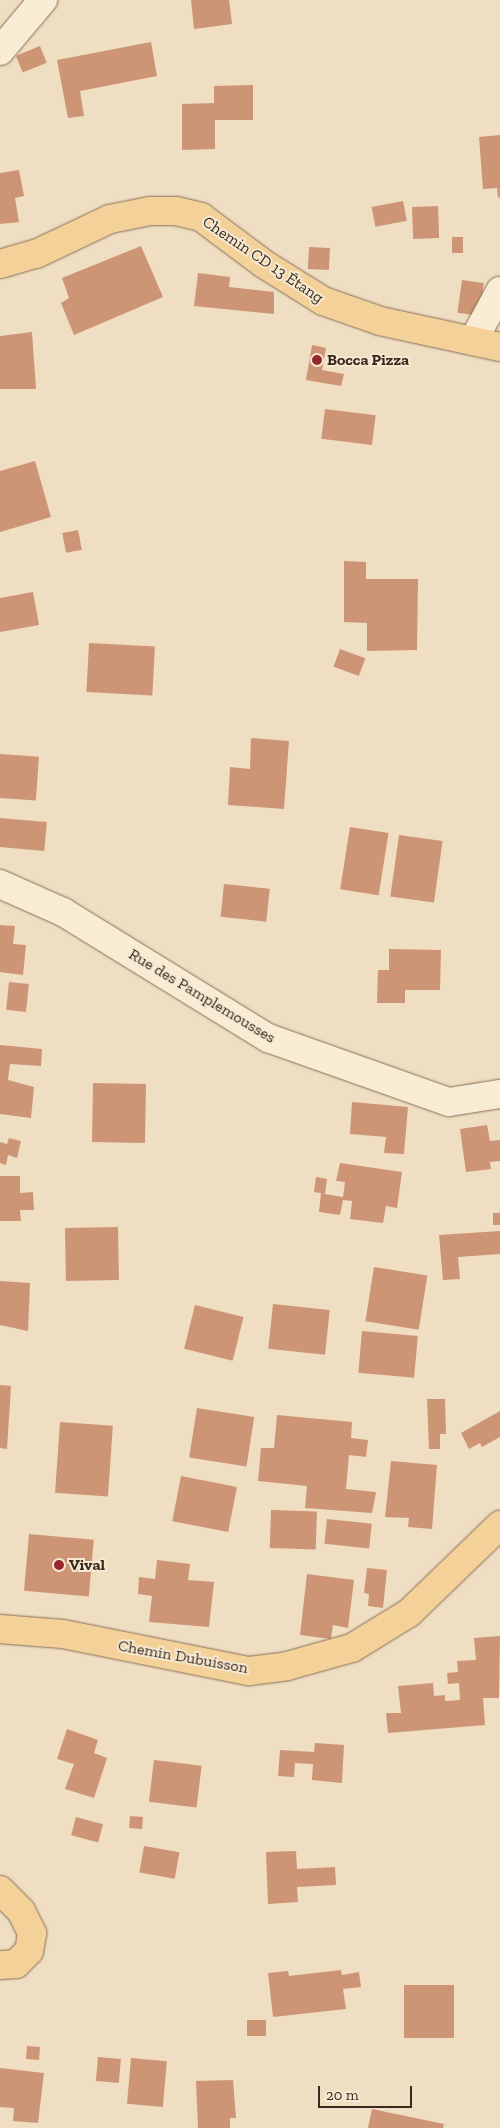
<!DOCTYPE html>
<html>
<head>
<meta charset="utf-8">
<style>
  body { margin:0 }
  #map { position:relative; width:500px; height:2128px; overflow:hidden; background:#efdec1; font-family:"Zilla Slab",serif }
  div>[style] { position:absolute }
  .building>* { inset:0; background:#cd9576; transform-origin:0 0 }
  .roads { filter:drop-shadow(0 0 1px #886f58) drop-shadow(0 0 1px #886f58) }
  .minor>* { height:28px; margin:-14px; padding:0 14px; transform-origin:14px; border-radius:14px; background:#f9ecd4 }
  .major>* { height:28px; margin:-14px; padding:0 14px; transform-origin:14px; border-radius:14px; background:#f3d198 }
  .dots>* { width:14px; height:14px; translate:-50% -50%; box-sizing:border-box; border:2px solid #f6e9d1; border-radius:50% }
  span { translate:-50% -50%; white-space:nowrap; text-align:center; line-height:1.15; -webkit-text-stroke:4px #f6e9d1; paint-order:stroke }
  .street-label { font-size:16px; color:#38281d }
  .poi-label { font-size:16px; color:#38281d; font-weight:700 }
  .left { translate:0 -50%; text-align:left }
  .scale { position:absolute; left:318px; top:2086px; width:94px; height:22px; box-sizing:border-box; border:2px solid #38281d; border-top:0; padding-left:6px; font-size:15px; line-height:18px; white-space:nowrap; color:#38281d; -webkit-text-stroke:4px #f6e9d1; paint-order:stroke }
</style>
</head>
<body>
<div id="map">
  <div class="building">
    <div style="clip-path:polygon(191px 0,229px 0,232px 24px,194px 29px)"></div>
    <div style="clip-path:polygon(151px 42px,157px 76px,80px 91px,84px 116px,68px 118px,57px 60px)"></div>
    <div style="left:40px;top:46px;width:18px;height:26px;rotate:68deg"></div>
    <div style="clip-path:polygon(253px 85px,253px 120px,215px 120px,215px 149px,182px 150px,182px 104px,214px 103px,214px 86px)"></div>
    <div style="clip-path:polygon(500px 135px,500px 197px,498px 198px,497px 188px,483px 189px,479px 137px)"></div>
    <div style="clip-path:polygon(19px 170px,24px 196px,15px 198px,19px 222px,0 224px,0 173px)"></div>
    <div style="left:403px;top:201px;width:20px;height:32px;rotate:79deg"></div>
    <div style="left:438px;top:206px;width:32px;height:26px;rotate:88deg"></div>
    <div style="left:452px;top:237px;width:11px;height:16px"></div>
    <div style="clip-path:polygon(141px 246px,163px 297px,74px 335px,61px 303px,69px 298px,62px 278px)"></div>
    <div style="left:309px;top:247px;width:21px;height:22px;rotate:3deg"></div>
    <div style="clip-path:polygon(198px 273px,230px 277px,229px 287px,274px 292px,274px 314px,194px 306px)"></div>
    <div style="left:462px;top:280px;width:22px;height:33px;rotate:8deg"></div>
    <div style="clip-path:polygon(32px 332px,36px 389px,0 389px,0 336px)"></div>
    <div style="clip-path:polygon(312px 345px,326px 348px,322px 370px,344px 374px,341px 386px,306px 380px)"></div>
    <div style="left:325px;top:409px;width:51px;height:30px;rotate:7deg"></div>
    <div style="clip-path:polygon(35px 461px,51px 517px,0 532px,0 471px)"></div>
    <div style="left:78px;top:530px;width:20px;height:16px;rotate:79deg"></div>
    <div style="clip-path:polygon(344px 561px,366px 562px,366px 579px,418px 579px,417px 650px,367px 651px,367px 623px,344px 622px)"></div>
    <div style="clip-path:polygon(33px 592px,39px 625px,0 632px,0 598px)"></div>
    <div style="left:89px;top:643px;width:66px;height:49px;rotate:3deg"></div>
    <div style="left:340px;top:649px;width:27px;height:19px;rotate:20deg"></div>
    <div style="clip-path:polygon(251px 738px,289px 741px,284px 809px,228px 805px,230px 767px,250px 769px)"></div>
    <div style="left:0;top:754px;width:39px;height:44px;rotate:4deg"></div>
    <div style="left:0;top:818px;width:47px;height:29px;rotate:5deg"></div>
    <div style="left:350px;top:827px;width:39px;height:63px;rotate:9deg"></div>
    <div style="left:399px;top:835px;width:44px;height:62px;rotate:8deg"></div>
    <div style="left:224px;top:884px;width:46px;height:33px;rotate:6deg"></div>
    <div style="clip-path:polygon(0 925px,15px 926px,13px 944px,26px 945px,23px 975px,0 972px)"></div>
    <div style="clip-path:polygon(389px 949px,441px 950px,440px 990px,405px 990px,405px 1003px,377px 1003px,378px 970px,389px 970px)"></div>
    <div style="left:9px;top:982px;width:20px;height:28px;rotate:6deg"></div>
    <div style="clip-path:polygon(0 1045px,42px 1049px,41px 1066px,10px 1064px,8px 1080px,34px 1087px,31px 1118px,0 1114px)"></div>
    <div style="left:93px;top:1083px;width:53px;height:59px;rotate:1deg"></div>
    <div style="clip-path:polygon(352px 1102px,408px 1107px,404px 1154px,384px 1153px,386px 1137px,350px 1134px)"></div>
    <div style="clip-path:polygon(487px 1125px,490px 1141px,500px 1140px,500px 1161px,490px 1162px,491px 1169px,466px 1172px,460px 1129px)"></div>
    <div style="clip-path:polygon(9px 1138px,21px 1141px,17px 1158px,8px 1155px,6px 1165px,0 1163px,0 1142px,7px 1144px)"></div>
    <div style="clip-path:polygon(340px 1163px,402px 1172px,397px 1208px,386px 1206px,383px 1223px,350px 1219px,352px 1201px,343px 1200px,340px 1215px,319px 1212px,321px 1193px,314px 1192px,316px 1177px,327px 1179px,325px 1194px,343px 1197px,345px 1182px,336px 1181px)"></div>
    <div style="clip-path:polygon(0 1176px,20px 1176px,20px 1193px,33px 1192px,34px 1210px,20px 1210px,21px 1221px,0 1221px)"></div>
    <div style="left:493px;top:1213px;width:7px;height:12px"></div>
    <div style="left:118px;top:1227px;width:53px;height:53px;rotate:89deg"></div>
    <div style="clip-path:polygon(500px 1231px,500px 1254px,458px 1257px,460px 1279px,443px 1280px,439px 1235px)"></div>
    <div style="left:374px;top:1267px;width:54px;height:55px;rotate:9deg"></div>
    <div style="clip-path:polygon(0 1281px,30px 1283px,28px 1331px,0 1325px)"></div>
    <div style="left:273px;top:1304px;width:57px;height:45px;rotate:6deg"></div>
    <div style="left:195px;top:1305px;width:50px;height:45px;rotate:14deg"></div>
    <div style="left:362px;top:1331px;width:56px;height:42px;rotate:5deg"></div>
    <div style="clip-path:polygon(0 1385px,11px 1386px,7px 1449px,0 1448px)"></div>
    <div style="clip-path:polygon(427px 1399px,445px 1399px,446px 1434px,440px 1434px,440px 1449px,429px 1449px)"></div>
    <div style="left:197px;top:1408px;width:58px;height:50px;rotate:9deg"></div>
    <div style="clip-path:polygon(500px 1411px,500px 1437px,482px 1447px,480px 1443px,469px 1449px,461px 1433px)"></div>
    <div style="clip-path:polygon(277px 1415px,352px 1422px,351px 1438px,368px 1440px,366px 1457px,349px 1455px,346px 1489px,376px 1492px,372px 1513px,305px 1508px,307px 1486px,258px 1481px,261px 1448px,274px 1448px)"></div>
    <div style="left:60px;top:1422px;width:53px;height:71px;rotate:4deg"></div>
    <div style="clip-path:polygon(391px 1461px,437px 1465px,432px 1529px,408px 1527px,409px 1518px,385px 1517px)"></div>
    <div style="left:181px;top:1476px;width:57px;height:46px;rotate:11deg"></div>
    <div style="left:271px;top:1510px;width:46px;height:38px;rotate:2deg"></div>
    <div style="left:327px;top:1519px;width:45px;height:25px;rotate:6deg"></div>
    <div style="left:29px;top:1534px;width:65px;height:57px;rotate:5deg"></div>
    <div style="clip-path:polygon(157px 1560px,190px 1564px,188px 1580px,214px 1582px,209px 1627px,149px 1622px,152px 1596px,138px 1594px,139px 1577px,155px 1579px)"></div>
    <div style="clip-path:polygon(367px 1568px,387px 1570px,383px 1608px,368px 1606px,369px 1594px,364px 1593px)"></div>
    <div style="clip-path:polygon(307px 1574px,354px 1580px,348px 1628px,333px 1625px,331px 1639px,300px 1635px)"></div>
    <div style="clip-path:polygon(500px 1636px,499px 1698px,483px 1698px,485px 1725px,388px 1733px,386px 1713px,401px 1713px,398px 1686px,433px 1683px,434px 1696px,445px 1695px,445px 1701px,460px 1700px,459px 1683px,448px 1684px,447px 1673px,458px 1672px,457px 1661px,476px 1660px,474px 1638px)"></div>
    <div style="clip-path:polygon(67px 1729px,98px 1740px,94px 1753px,107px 1758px,94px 1798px,65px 1789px,74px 1764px,57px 1759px)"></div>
    <div style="clip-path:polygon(315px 1743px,344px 1745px,342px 1783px,312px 1780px,313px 1764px,295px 1763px,294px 1777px,278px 1776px,280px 1750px,314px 1752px)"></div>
    <div style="left:154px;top:1760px;width:48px;height:42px;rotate:7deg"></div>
    <div style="left:130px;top:1816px;width:13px;height:12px;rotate:4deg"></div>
    <div style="left:76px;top:1817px;width:28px;height:19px;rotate:15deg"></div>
    <div style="left:144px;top:1846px;width:36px;height:27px;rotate:10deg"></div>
    <div style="clip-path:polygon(296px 1851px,297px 1869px,335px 1867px,336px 1885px,297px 1887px,298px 1902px,268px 1904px,266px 1852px)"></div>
    <div style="clip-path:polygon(341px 1970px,342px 1975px,359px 1972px,361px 1987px,343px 1989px,346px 2009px,273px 2017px,268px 1973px,288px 1971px,289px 1976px)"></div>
    <div style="left:454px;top:1985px;width:53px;height:50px;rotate:90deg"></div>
    <div style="left:247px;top:2020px;width:19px;height:16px"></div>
    <div style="left:27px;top:2046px;width:13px;height:13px;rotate:4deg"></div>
    <div style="left:98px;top:2057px;width:23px;height:24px;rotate:5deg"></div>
    <div style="left:131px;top:2058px;width:36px;height:46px;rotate:5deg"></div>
    <div style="clip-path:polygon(0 2068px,44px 2073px,38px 2123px,13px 2121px,14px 2108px,0 2107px)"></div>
    <div style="clip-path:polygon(233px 2080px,236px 2118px,230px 2118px,230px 2128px,198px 2128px,196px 2081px)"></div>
    <div style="clip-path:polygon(372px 2109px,444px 2124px,443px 2128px,368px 2128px)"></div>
  </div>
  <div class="roads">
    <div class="minor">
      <div style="left:0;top:51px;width:67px;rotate:-49.9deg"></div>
      <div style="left:473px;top:341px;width:57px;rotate:-61.6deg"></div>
      <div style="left:0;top:884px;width:69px;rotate:24deg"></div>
      <div style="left:63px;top:912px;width:241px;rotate:31.6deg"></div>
      <div style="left:268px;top:1038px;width:192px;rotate:19.5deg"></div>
      <div style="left:449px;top:1102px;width:52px;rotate:-8.9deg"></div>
    </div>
    <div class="major">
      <div style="left:0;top:264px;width:37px;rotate:-16deg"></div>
      <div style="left:36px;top:254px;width:82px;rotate:-25.3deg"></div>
      <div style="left:110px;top:219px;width:41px;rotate:-11.3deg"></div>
      <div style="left:150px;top:211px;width:26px"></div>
      <div style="left:176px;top:211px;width:26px;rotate:13deg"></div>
      <div style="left:201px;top:217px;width:79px;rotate:36.7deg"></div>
      <div style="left:264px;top:264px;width:70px;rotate:32.1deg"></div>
      <div style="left:323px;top:301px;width:60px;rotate:19.3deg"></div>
      <div style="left:380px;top:321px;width:123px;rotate:12.2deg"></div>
      <div style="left:0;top:1629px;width:63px;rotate:4.5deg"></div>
      <div style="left:63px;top:1634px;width:190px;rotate:11.3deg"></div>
      <div style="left:249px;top:1671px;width:38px;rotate:-7deg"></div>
      <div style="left:287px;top:1666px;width:67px;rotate:-15.5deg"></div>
      <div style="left:352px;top:1648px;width:67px;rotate:-31.6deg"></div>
      <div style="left:409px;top:1613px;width:127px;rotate:-44deg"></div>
      <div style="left:0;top:1890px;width:30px;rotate:45deg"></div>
      <div style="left:21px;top:1911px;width:25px;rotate:63deg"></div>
      <div style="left:32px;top:1933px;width:18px;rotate:99deg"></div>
      <div style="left:29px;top:1951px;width:18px;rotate:135deg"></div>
      <div style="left:16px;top:1964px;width:16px;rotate:176deg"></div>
    </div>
  </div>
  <div class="dots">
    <div style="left:317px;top:360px;background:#98272f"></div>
    <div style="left:59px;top:1565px;background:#98272f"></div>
  </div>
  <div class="street-label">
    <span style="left:263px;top:260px;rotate:34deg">Chemin CD 13 Étang</span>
    <span style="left:202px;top:996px;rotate:31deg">Rue des Pamplemousses</span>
    <span style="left:183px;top:1657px;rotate:10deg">Chemin Dubuisson</span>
  </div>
  <div class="poi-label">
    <span class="left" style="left:327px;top:360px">Bocca Pizza</span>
    <span class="left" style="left:69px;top:1565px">Vival</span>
  </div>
  <div class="scale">20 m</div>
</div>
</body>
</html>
